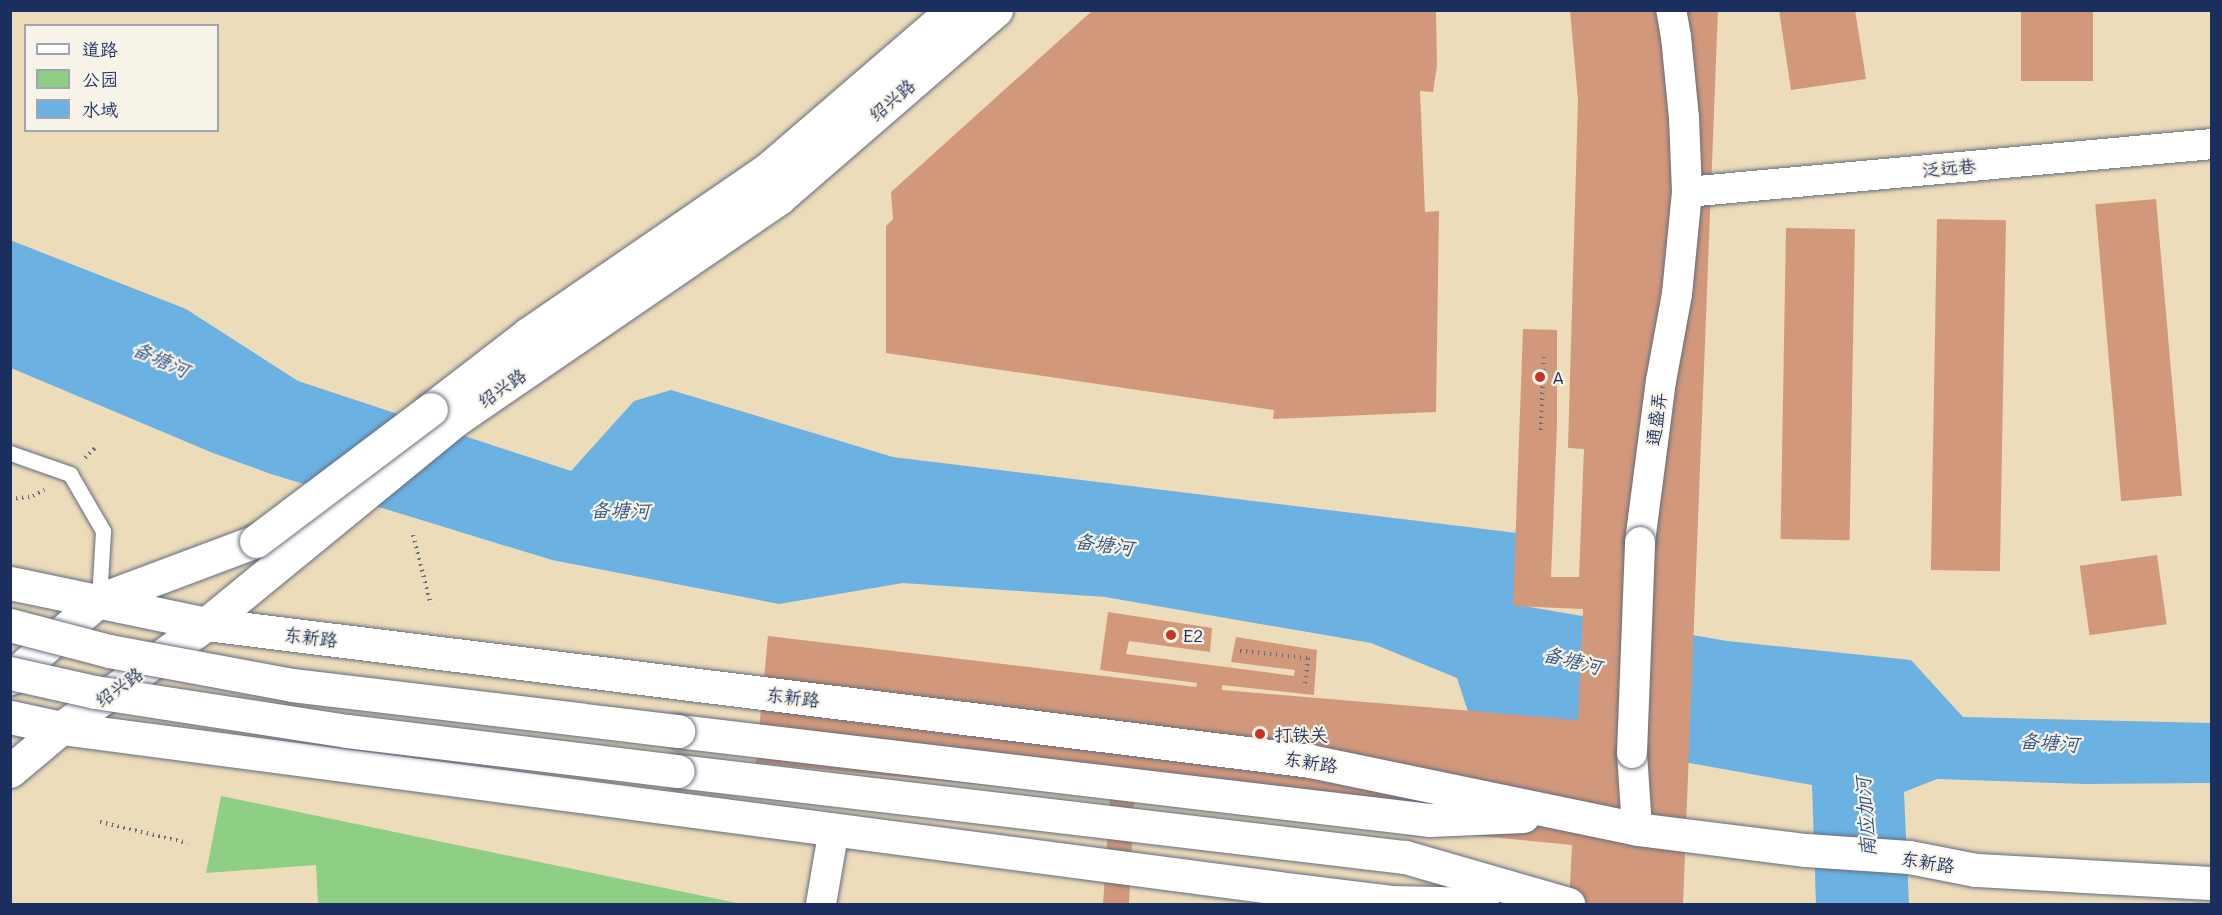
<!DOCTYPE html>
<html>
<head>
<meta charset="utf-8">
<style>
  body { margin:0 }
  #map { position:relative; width:2222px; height:915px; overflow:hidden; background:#eddcba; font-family:Mali,"LXGW WenKai TC",sans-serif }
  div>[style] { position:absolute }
  .green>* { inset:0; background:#8fcf85 }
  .water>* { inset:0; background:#6bb2e2 }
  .building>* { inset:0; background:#d2987b; transform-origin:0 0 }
  .path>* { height:4px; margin-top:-2px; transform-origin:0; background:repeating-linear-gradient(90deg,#646c7e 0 1.5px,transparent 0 6px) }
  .roads { filter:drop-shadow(0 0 2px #646c7e) drop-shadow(0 0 2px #646c7e) }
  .lane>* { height:15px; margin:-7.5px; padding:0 7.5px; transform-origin:7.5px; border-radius:7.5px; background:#fff }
  .street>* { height:30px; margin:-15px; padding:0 15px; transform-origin:15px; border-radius:15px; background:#fff }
  .primary>* { height:33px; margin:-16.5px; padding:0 16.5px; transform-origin:16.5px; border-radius:16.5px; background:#fff }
  .bridges { filter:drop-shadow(0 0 2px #646c7e) drop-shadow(0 0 2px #646c7e) }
  .street-bridge>* { height:30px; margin:-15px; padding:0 15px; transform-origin:15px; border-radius:15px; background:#fff }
  .primary-bridge>* { height:33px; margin:-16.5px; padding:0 16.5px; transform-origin:16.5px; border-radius:16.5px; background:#fff }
  .dots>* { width:16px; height:16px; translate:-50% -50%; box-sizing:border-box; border:3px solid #f7f3e8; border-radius:50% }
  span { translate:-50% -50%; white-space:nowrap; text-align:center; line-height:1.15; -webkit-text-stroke:4.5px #f7f3e8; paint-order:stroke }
  .street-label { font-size:18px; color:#1b2f5e }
  .poi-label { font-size:18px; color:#1b2f5e }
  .left { translate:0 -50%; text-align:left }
  .water-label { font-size:20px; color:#335686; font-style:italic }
  .frame { position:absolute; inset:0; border:12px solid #1b2f5e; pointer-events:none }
  .legend { position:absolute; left:24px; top:24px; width:195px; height:108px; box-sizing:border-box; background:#f7f3e8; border:2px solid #9fa5b1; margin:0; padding:8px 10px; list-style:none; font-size:18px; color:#1b2f5e }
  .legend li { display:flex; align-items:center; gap:12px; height:30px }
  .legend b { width:30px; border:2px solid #9fa5b1 }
</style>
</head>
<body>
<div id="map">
  <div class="green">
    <div style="clip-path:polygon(221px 796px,742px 904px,318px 904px,316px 865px,206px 873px)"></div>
  </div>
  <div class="water">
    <div style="clip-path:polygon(10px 240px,186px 309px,298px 381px,571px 471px,634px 401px,671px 390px,893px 457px,1517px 533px,1518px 605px,1727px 641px,1911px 660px,1963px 717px,2211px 723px,2211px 783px,2085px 784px,1937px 779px,1904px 792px,1909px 904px,1816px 904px,1812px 785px,1472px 724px,1457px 678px,1371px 643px,1105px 597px,903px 583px,779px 604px,552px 560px,271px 474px,213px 453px,11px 368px)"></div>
  </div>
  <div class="building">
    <div style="clip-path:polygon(1093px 10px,1436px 10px,1437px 66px,1433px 92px,1420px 91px,1425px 212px,1439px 211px,1436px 412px,1273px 419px,1274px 410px,886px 353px,886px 226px,893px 219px,891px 192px)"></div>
    <div style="clip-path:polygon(1570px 10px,1718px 10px,1683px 904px,1569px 904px,1572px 845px,1134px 802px,1129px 904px,1103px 904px,1110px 797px,756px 763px,768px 636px,1196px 687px,1197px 683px,1100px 670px,1108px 612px,1212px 628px,1210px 652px,1129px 641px,1126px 654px,1294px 676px,1295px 670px,1231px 662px,1236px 637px,1317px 650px,1314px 695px,1222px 685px,1222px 690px,1578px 720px,1583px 609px,1513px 606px,1523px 329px,1557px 330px,1557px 425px,1551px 577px,1579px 577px,1584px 449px,1568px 448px,1578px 100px)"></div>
    <div style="clip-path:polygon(1779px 10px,1855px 10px,1866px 79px,1791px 90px)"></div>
    <div style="left:2021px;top:10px;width:72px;height:71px"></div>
    <div style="left:2156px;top:199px;width:298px;height:61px;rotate:85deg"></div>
    <div style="left:1937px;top:219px;width:69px;height:351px;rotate:1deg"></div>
    <div style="left:1786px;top:228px;width:69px;height:311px;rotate:1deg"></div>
    <div style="left:2157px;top:555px;width:70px;height:78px;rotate:82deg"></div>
  </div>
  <div class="path">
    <div style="left:1541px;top:430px;width:74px;rotate:-87.7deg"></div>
    <div style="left:85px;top:458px;width:17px;rotate:-45deg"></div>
    <div style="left:10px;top:499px;width:23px;rotate:-7deg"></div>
    <div style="left:33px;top:496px;width:13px;rotate:-29deg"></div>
    <div style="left:413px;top:535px;width:72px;rotate:75.6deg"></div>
    <div style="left:1240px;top:651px;width:68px;rotate:5.9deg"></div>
    <div style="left:1308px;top:658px;width:26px;rotate:97deg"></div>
    <div style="left:100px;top:822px;width:90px;rotate:13.4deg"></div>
  </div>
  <div class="roads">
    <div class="lane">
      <div style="left:10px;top:453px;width:64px;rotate:19.3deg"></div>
      <div style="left:70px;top:474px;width:66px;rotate:59.9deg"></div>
      <div style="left:103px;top:531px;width:69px;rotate:93.3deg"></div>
    </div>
    <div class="street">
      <div style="left:1687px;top:192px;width:527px;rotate:-5.22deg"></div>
      <div style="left:1640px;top:542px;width:162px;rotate:-82.6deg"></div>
      <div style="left:1661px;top:381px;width:88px;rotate:-79.6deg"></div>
      <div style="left:1677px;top:294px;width:102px;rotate:-84.4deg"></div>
      <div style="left:1687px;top:192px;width:74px;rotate:-92.3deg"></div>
      <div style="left:1684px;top:118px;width:81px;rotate:-95.6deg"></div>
      <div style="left:1676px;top:37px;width:27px;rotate:-100deg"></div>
      <div style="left:1632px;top:753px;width:76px;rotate:86.2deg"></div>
      <div style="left:821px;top:904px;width:76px;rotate:-80.2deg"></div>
    </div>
    <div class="primary">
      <div style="left:431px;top:409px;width:123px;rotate:-37.7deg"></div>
      <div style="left:528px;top:334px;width:291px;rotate:-34.5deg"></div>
      <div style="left:768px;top:169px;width:244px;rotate:-40.7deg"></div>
      <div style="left:10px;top:583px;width:200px;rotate:11.8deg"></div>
      <div style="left:206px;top:624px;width:1112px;rotate:7.07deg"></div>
      <div style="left:1310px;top:761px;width:334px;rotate:11.7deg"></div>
      <div style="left:1637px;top:829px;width:170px;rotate:7.1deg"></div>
      <div style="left:1806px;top:850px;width:103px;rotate:3.9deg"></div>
      <div style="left:1909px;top:857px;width:68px;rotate:11deg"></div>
      <div style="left:1976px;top:870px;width:236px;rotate:3.2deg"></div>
      <div style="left:10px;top:678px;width:118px;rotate:-41.2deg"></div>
      <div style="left:99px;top:600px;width:168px;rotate:-20.6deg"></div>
      <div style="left:10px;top:717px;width:52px;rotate:12.2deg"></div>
      <div style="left:61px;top:728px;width:1228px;rotate:7.48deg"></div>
      <div style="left:1279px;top:888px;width:113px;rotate:7.1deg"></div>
      <div style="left:1391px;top:902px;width:91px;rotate:1.3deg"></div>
      <div style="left:678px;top:731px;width:756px;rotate:6.76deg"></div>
      <div style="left:1429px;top:820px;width:94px;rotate:-2.4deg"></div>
      <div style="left:10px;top:771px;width:67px;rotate:-40.1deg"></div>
      <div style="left:61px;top:728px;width:178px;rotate:-35.6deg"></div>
      <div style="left:206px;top:624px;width:325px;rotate:-39.3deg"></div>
      <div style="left:458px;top:418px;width:389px;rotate:-34.4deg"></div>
      <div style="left:779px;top:198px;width:287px;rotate:-40.9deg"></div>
      <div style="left:678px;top:771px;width:732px;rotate:6.75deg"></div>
      <div style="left:1405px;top:857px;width:170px;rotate:16.1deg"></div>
    </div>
  </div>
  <div class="bridges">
    <div class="street-bridge">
      <div style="left:1632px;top:753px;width:211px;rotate:-87.8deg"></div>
    </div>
    <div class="primary-bridge">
      <div style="left:256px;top:541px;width:219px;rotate:-37deg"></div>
      <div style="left:10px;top:625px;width:102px;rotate:14.7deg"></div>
      <div style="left:109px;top:651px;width:186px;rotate:10.5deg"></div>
      <div style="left:292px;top:685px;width:389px;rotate:6.8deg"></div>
      <div style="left:10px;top:673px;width:87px;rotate:12.6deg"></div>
      <div style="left:95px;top:692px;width:255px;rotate:8.8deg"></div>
      <div style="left:347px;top:731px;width:333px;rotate:6.9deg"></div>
    </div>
  </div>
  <div class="dots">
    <div style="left:1540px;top:377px;background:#c8321e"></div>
    <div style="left:1171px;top:635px;background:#c8321e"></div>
    <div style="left:1260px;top:734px;background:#c8321e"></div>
  </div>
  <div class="street-label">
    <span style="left:892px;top:100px;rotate:-41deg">绍兴路</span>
    <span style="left:1949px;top:168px;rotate:-5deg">泛远巷</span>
    <span style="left:502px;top:388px;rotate:-35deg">绍兴路</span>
    <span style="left:1656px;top:419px;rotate:-83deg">通盛弄</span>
    <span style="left:311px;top:637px;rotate:7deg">东新路</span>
    <span style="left:119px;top:687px;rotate:-36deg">绍兴路</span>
    <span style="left:793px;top:697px;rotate:7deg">东新路</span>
    <span style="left:1311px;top:762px;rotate:9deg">东新路</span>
    <span style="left:1928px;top:862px;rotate:9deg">东新路</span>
  </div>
  <div class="poi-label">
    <span class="left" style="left:1552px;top:377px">A</span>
    <span class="left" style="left:1183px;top:635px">E2</span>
    <span class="left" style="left:1274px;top:734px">打铁关</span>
  </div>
  <div class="water-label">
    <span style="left:161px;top:359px;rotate:24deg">备塘河</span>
    <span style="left:620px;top:510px;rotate:1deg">备塘河</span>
    <span style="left:1104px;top:544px;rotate:8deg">备塘河</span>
    <span style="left:1572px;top:660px;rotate:14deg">备塘河</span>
    <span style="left:2049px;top:742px;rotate:4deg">备塘河</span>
    <span style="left:1865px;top:817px;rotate:-94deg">南应加河</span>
  </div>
  <div class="frame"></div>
  <ul class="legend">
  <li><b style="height:8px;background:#fff"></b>道路</li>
  <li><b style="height:16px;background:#8fcf85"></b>公园</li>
  <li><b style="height:16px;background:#6bb2e2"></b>水域</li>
  </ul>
</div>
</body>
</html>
